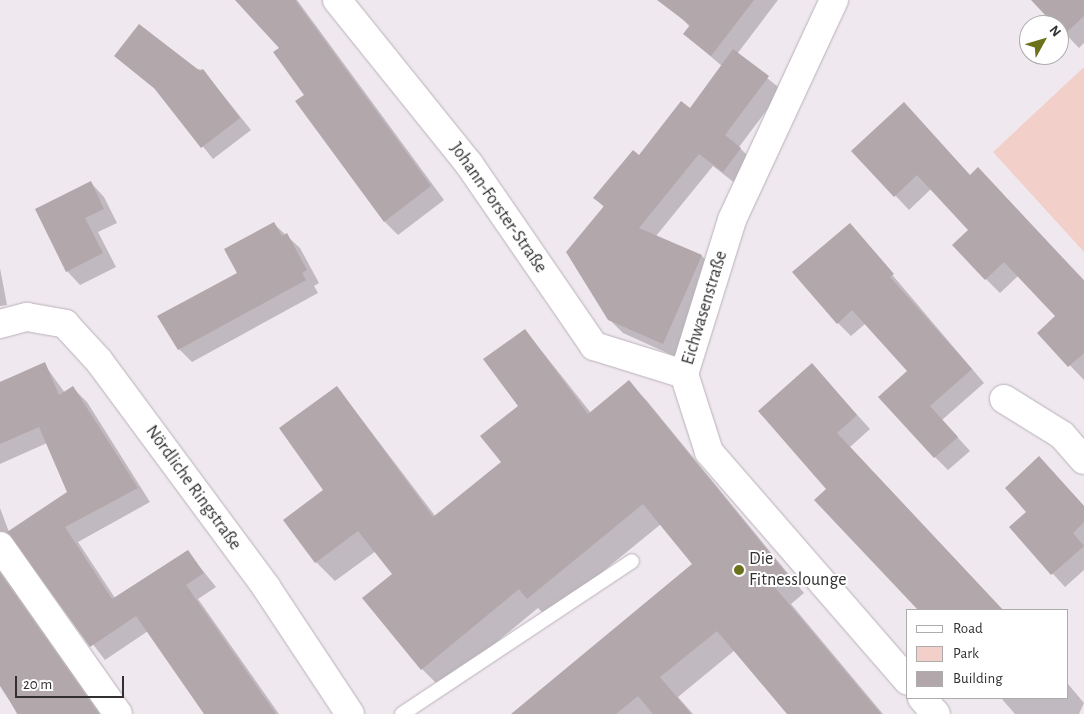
<!DOCTYPE html>
<html>
<head>
<meta charset="utf-8">
<style>
  body { margin:0 }
  #map { position:relative; width:1084px; height:714px; overflow:hidden; background:#f0e8ef; font-family:"Alegreya Sans",sans-serif }
  div>[style] { position:absolute }
  .green>* { inset:0; background:#f3cfca }
  .shadow>* { inset:0; background:#0003 }
  .building>* { inset:0; background:#b2a7aa }
  .roads { filter:drop-shadow(0 0 1px #b9b1b8) drop-shadow(0 0 1px #b9b1b8) }
  .lane>* { height:14px; margin:-7px; padding:0 7px; transform-origin:7px; border-radius:7px; background:#fff }
  .street>* { height:28px; margin:-14px; padding:0 14px; transform-origin:14px; border-radius:14px; background:#fff }
  .secondary>* { height:28px; margin:-14px; padding:0 14px; transform-origin:14px; border-radius:14px; background:#fff }
  .dots>* { width:14px; height:14px; translate:-50% -50%; box-sizing:border-box; border:2px solid #fff; border-radius:50% }
  span { translate:-50% -50%; white-space:nowrap; text-align:center; line-height:1.15; -webkit-text-stroke:4px #fff; paint-order:stroke }
  .street-label { font-size:18px; color:#333032 }
  .poi-label { font-size:18px; color:#333032 }
  .left { translate:0 -50%; text-align:left }
  .legend { position:absolute; left:906px; top:609px; width:162px; height:90px; box-sizing:border-box; background:#fff; border:1px solid #adacad; margin:0; padding:6px 9px; list-style:none; font-size:15px; color:#333032 }
  .legend li { display:flex; align-items:center; gap:10px; height:25px }
  .legend b { width:25px; border:1px solid #adacad }
  .north { position:absolute; left:1019px; top:15px; width:50px; height:50px; box-sizing:border-box; background:#fff; border:1px solid #adacad; border-radius:50%; rotate:51deg; font-size:14px; font-weight:700; line-height:20px; text-align:center; color:#333032 }
  .north::after { content:''; display:block; margin:auto; width:18px; height:22px; background:#6b721b; clip-path:polygon(50% 0,100% 100%,50% 72%,0 100%) }
  .scale { position:absolute; left:15px; top:676px; width:109px; height:22px; box-sizing:border-box; border:2px solid #333032; border-top:0; padding-left:6px; font-size:15px; line-height:18px; white-space:nowrap; color:#333032; -webkit-text-stroke:4px #fff; paint-order:stroke }
</style>
</head>
<body>
<div id="map">
  <div class="green">
    <div style="clip-path:polygon(1084px 67px,1084px 252px,993px 152px)"></div>
  </div>
  <div class="shadow">
    <div style="clip-path:polygon(237px 0,297px 0,444px 200px,398px 235px,384px 221px,281px 48px)"></div>
    <div style="clip-path:polygon(664px 0,778px 0,737px 54px,782px 90px,739px 147px,754px 162px,736px 184px,713px 166px,656px 236px,702px 256px,715px 270px,676px 357px,623px 333px,609px 319px,604px 207px,595px 198px,690px 110px,722px 66px,684px 34px,690px 27px)"></div>
    <div style="clip-path:polygon(1033px 0,1084px 0,1084px 43px,1079px 48px)"></div>
    <div style="clip-path:polygon(115px 56px,203px 70px,251px 130px,213px 159px,161px 94px)"></div>
    <div style="clip-path:polygon(853px 151px,992px 183px,1084px 280px,1084px 380px,1039px 333px,1056px 316px,1018px 276px,1000px 293px,986px 279px,954px 245px,970px 230px,931px 189px,909px 210px)"></div>
    <div style="clip-path:polygon(91px 183px,104px 197px,117px 223px,98px 232px,116px 267px,80px 285px,67px 271px)"></div>
    <div style="clip-path:polygon(274px 224px,300px 248px,319px 283px,314px 286px,318px 293px,192px 362px,179px 349px)"></div>
    <div style="clip-path:polygon(850px 225px,984px 383px,942px 420px,970px 451px,948px 470px,935px 457px,909px 371px,866px 323px,851px 336px,838px 323px)"></div>
    <div style="clip-path:polygon(0 268px,7px 305px,0 306px)"></div>
    <div style="clip-path:polygon(525px 330px,591px 413px,628px 382px,647px 401px,804px 593px,791px 604px,883px 714px,789px 714px,735px 650px,678px 697px,693px 714px,513px 714px,694px 565px,661px 524px,547px 617px,538px 608px,441px 688px,422px 669px,394px 574px,376px 551px,335px 581px,316px 562px,337px 387px,436px 517px,503px 462px,519px 406px)"></div>
    <div style="clip-path:polygon(44px 364px,65px 393px,73px 388px,87px 402px,150px 502px,78px 542px,115px 598px,187px 551px,216px 587px,198px 599px,279px 714px,206px 714px,148px 631px,105px 660px,12px 539px,15px 545px,0 558px,0 508px,9px 532px,68px 493px,47px 443px,0 464px,0 382px)"></div>
    <div style="clip-path:polygon(812px 365px,870px 429px,850px 447px,1003px 610px,920px 610px,876px 560px,828px 489px)"></div>
    <div style="clip-path:polygon(1052px 471px,1084px 506px,1084px 570px,1065px 587px,1010px 527px,1027px 512px)"></div>
    <div style="clip-path:polygon(0 566px,102px 714px,17px 714px,0 683px)"></div>
    <div style="clip-path:polygon(1068px 684px,1084px 703px,1079px 714px,1015px 714px,1001px 698px,1068px 698px)"></div>
  </div>
  <div class="building">
    <div style="clip-path:polygon(235px 0,295px 0,431px 186px,384px 222px,295px 101px,304px 95px,273px 52px,279px 48px)"></div>
    <div style="clip-path:polygon(657px 0,754px 0,711px 56px,683px 34px,690px 25px)"></div>
    <div style="clip-path:polygon(1031px 0,1084px 0,1084px 16px,1064px 35px)"></div>
    <div style="clip-path:polygon(139px 24px,200px 71px,203px 69px,240px 118px,201px 148px,154px 88px,114px 56px)"></div>
    <div style="clip-path:polygon(733px 49px,769px 76px,725px 135px,741px 148px,723px 172px,699px 154px,639px 228px,702px 255px,663px 344px,608px 320px,566px 252px,604px 206px,593px 198px,633px 150px,639px 155px,681px 101px,690px 108px)"></div>
    <div style="clip-path:polygon(904px 102px,970px 175px,978px 167px,1084px 281px,1084px 353px,1068px 367px,1037px 333px,1055px 316px,1004px 262px,985px 280px,952px 245px,968px 230px,917px 175px,894px 197px,851px 151px)"></div>
    <div style="clip-path:polygon(91px 181px,104px 209px,85px 218px,103px 253px,66px 272px,35px 209px)"></div>
    <div style="clip-path:polygon(274px 222px,282px 236px,287px 233px,307px 270px,302px 273px,306px 280px,178px 350px,157px 316px,237px 273px,224px 249px)"></div>
    <div style="clip-path:polygon(850px 223px,894px 274px,890px 277px,972px 369px,930px 406px,958px 437px,934px 458px,878px 397px,907px 371px,852px 310px,837px 324px,792px 272px)"></div>
    <div style="clip-path:polygon(525px 329px,588px 414px,629px 380px,786px 573px,773px 585px,881px 714px,787px 714px,717px 631px,660px 677px,691px 714px,653px 714px,638px 696px,616px 714px,511px 714px,692px 564px,643px 504px,527px 599px,519px 589px,421px 670px,362px 598px,392px 574px,358px 531px,315px 563px,283px 520px,323px 490px,279px 428px,337px 386px,433px 517px,501px 462px,480px 436px,518px 406px,483px 359px)"></div>
    <div style="clip-path:polygon(45px 362px,59px 395px,73px 386px,138px 488px,65px 527px,112px 599px,188px 550px,204px 573px,186px 585px,276px 714px,204px 714px,136px 616px,90px 647px,7px 532px,67px 492px,39px 427px,0 444px,0 382px)"></div>
    <div style="clip-path:polygon(812px 363px,857px 415px,837px 433px,1003px 610px,918px 610px,814px 500px,826px 489px,758px 411px)"></div>
    <div style="clip-path:polygon(1039px 456px,1084px 506px,1084px 522px,1073px 533px,1084px 546px,1051px 575px,1009px 527px,1026px 512px,1005px 488px)"></div>
    <div style="clip-path:polygon(0 573px,99px 714px,18px 714px,0 686px)"></div>
  </div>
  <div class="roads">
    <div class="lane">
      <div style="left:402px;top:714px;width:276px;rotate:-33.6deg"></div>
    </div>
    <div class="street">
      <div style="left:337px;top:0;width:211px;rotate:51.2deg"></div>
      <div style="left:469px;top:164px;width:221px;rotate:55.5deg"></div>
      <div style="left:594px;top:346px;width:94px;rotate:17.3deg"></div>
      <div style="left:834px;top:0;width:242px;rotate:114.9deg"></div>
      <div style="left:732px;top:220px;width:161px;rotate:107.3deg"></div>
      <div style="left:684px;top:374px;width:82px;rotate:72.2deg"></div>
      <div style="left:709px;top:452px;width:303px;rotate:49deg"></div>
      <div style="left:1004px;top:399px;width:68px;rotate:31.8deg"></div>
      <div style="left:1062px;top:435px;width:33px;rotate:49deg"></div>
      <div style="left:0;top:546px;width:205px;rotate:54.9deg"></div>
      <div style="left:922px;top:698px;width:21px;rotate:49deg"></div>
    </div>
    <div class="secondary">
      <div style="left:0;top:324px;width:28px;rotate:-15deg"></div>
      <div style="left:27px;top:317px;width:39px;rotate:10deg"></div>
      <div style="left:65px;top:324px;width:50px;rotate:47.4deg"></div>
      <div style="left:99px;top:361px;width:281px;rotate:53.5deg"></div>
      <div style="left:266px;top:587px;width:152px;rotate:56.5deg"></div>
    </div>
  </div>
  <div class="dots">
    <div style="left:739px;top:570px;background:#6b721b"></div>
  </div>
  <div class="street-label">
    <span style="left:498px;top:208px;rotate:55deg">Johann-Forster-Straße</span>
    <span style="left:705px;top:308px;rotate:-73deg">Eichwasenstraße</span>
    <span style="left:193px;top:488px;rotate:54deg">Nördliche Ringstraße</span>
  </div>
  <div class="poi-label">
    <span class="left" style="left:749px;top:570px">Die<br>Fitnesslounge</span>
  </div>
  <ul class="legend">
  <li><b style="height:6px;background:#fff"></b>Road</li>
  <li><b style="height:14px;background:#f3cfca"></b>Park</li>
  <li><b style="height:14px;background:#b2a7aa"></b>Building</li>
  </ul>
  <div class="north">N</div>
  <div class="scale">20 m</div>
</div>
</body>
</html>
